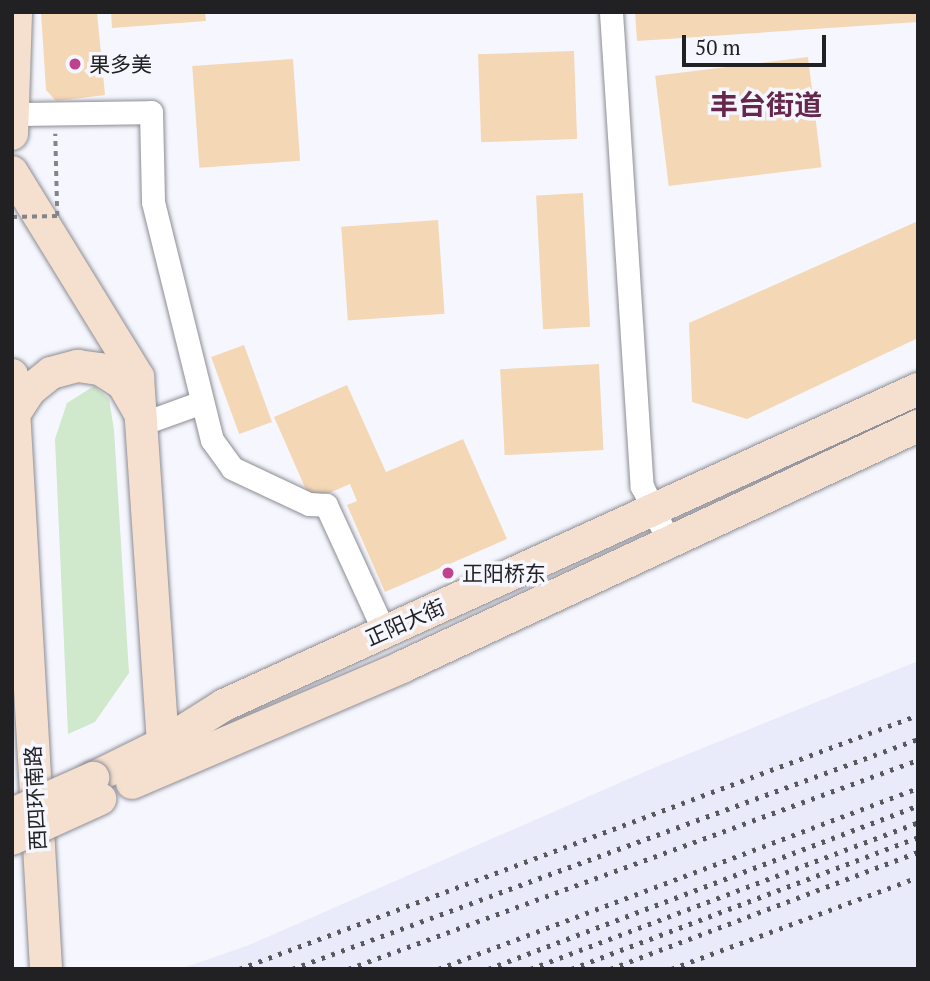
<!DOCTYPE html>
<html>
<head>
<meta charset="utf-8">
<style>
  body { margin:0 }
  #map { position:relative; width:930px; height:981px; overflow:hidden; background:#f6f7fe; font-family:"PT Serif","Noto Sans SC",serif }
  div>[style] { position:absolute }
  .built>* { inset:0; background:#e9ebfb }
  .green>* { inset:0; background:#d0e8cc }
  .building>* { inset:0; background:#f4d7b5; transform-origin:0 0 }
  .roads { filter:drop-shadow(0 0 2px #8c8c94) drop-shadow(0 0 2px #8c8c94) }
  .street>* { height:23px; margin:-11.5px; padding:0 11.5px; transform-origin:11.5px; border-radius:11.5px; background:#fff }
  .secondary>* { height:32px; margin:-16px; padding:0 16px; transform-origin:16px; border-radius:16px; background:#f5e0cf }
  .rail>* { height:5px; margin-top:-2.5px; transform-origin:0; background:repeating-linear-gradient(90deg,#59595d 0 3.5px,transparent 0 10.5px) }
  .path-bridge>* { height:3.5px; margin-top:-1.75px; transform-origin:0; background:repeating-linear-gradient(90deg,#838488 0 5px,transparent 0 10px) }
  .bridges { filter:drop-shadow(0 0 2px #8c8c94) drop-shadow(0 0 2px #8c8c94) }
  .secondary-bridge>* { height:32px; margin:-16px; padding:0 16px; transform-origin:16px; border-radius:16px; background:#f5e0cf }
  .dots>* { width:19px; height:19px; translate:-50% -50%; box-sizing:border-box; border:4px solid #f6f7fe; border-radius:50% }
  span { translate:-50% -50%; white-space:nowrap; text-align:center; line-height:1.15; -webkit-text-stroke:7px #f6f7fe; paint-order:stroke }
  .poi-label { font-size:21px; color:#212124 }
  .left { translate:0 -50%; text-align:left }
  .street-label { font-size:21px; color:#212124 }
  .district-label { font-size:28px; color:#65274b; font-weight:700 }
  .frame { position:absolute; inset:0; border:14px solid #212124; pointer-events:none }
  .scale { position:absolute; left:682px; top:35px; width:144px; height:32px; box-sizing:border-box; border:4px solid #212124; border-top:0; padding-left:9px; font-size:21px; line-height:24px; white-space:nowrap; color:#212124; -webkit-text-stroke:5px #f6f7fe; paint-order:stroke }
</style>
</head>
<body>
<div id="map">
  <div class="built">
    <div style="clip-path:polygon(918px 661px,918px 969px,180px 969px,249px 945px,658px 766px)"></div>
  </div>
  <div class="green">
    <div style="clip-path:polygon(94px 386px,109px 399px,114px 430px,129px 673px,95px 722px,68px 734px,55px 439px,67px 403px)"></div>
  </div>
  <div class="building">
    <div style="clip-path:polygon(41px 12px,97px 12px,105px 95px,56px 101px,46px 90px)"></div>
    <div style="clip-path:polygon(111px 12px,205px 12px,206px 21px,112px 28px)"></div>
    <div style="clip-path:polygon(635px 12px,918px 12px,918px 22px,637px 41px)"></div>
    <div style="left:574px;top:51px;width:88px;height:96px;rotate:88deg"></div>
    <div style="left:808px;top:57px;width:111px;height:154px;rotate:83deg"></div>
    <div style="left:293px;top:59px;width:102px;height:101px;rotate:86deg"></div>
    <div style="left:583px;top:193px;width:134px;height:47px;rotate:87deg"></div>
    <div style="left:438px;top:220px;width:94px;height:97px;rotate:86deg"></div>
    <div style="clip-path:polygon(918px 221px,918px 338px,747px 419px,692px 402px,689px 323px)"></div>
    <div style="left:244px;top:345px;width:82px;height:35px;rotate:70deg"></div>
    <div style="left:599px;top:364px;width:86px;height:99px;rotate:87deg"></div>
    <div style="clip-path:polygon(347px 385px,386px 472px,463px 439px,507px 539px,385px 592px,347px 505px,357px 501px,350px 484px,311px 501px,274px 417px)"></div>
  </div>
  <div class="roads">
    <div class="street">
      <div style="left:611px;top:12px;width:475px;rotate:86.3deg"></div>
      <div style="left:642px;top:486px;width:62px;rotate:64.3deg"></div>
      <div style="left:14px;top:114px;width:137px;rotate:-0.8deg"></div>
      <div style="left:151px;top:112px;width:90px;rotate:88.7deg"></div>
      <div style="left:153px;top:202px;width:245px;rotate:76.1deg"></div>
      <div style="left:212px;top:440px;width:34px;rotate:54deg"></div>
      <div style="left:232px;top:468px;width:85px;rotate:25.1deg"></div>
      <div style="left:309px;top:504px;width:17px;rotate:3deg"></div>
      <div style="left:326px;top:505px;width:139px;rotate:65.3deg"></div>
      <div style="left:144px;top:423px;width:62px;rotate:-19.9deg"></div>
    </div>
    <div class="secondary">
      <div style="left:12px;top:134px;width:122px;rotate:-88.1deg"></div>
      <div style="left:12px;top:172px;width:241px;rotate:58.4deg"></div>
      <div style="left:138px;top:377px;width:384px;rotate:86.1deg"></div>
      <div style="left:12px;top:375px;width:595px;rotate:86.72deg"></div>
      <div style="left:13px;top:416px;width:31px;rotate:-57deg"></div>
      <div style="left:30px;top:390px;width:27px;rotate:-39deg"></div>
      <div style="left:51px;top:373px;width:28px;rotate:-15deg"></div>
      <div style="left:78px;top:366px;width:22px;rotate:8deg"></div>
      <div style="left:100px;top:369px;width:27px;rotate:33deg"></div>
      <div style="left:123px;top:384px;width:32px;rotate:60deg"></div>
      <div style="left:93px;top:778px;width:79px;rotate:-26.2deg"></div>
      <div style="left:164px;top:743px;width:71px;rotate:-32.3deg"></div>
      <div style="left:224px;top:705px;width:763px;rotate:-24.48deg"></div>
      <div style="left:132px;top:783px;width:294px;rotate:-23.2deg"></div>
      <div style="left:402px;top:667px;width:570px;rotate:-25.04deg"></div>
    </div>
  </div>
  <div class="rail">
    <div style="left:239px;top:969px;width:725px;rotate:-20.51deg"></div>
    <div style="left:292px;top:969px;width:667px;rotate:-20.17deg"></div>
    <div style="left:348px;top:969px;width:607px;rotate:-20.14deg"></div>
    <div style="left:438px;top:969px;width:513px;rotate:-20.66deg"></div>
    <div style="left:488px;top:969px;width:460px;rotate:-20.8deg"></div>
    <div style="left:530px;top:969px;width:415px;rotate:-20.7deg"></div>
    <div style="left:571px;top:969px;width:371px;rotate:-20.8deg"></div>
    <div style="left:610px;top:969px;width:329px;rotate:-20.8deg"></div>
    <div style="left:671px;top:969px;width:264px;rotate:-20.4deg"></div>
  </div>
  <div class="path-bridge">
    <div style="left:12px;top:217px;width:45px;rotate:-1.3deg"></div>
    <div style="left:57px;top:216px;width:82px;rotate:-91.4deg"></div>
  </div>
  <div class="bridges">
    <div class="secondary-bridge">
      <div style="left:12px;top:814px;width:89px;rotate:-24deg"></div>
      <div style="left:12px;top:839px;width:97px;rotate:-24.4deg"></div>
    </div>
  </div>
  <div class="dots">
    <div style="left:75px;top:64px;background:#c0418e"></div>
    <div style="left:448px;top:573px;background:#c0418e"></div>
  </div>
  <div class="poi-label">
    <span class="left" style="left:89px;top:64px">果多美</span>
    <span class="left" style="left:462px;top:573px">正阳桥东</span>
  </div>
  <div class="street-label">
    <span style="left:405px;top:622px;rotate:-24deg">正阳大街</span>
    <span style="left:35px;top:798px;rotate:-93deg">西四环南路</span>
  </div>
  <div class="district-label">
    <span style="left:766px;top:105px">丰台街道</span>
  </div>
  <div class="frame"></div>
  <div class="scale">50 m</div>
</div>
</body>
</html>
